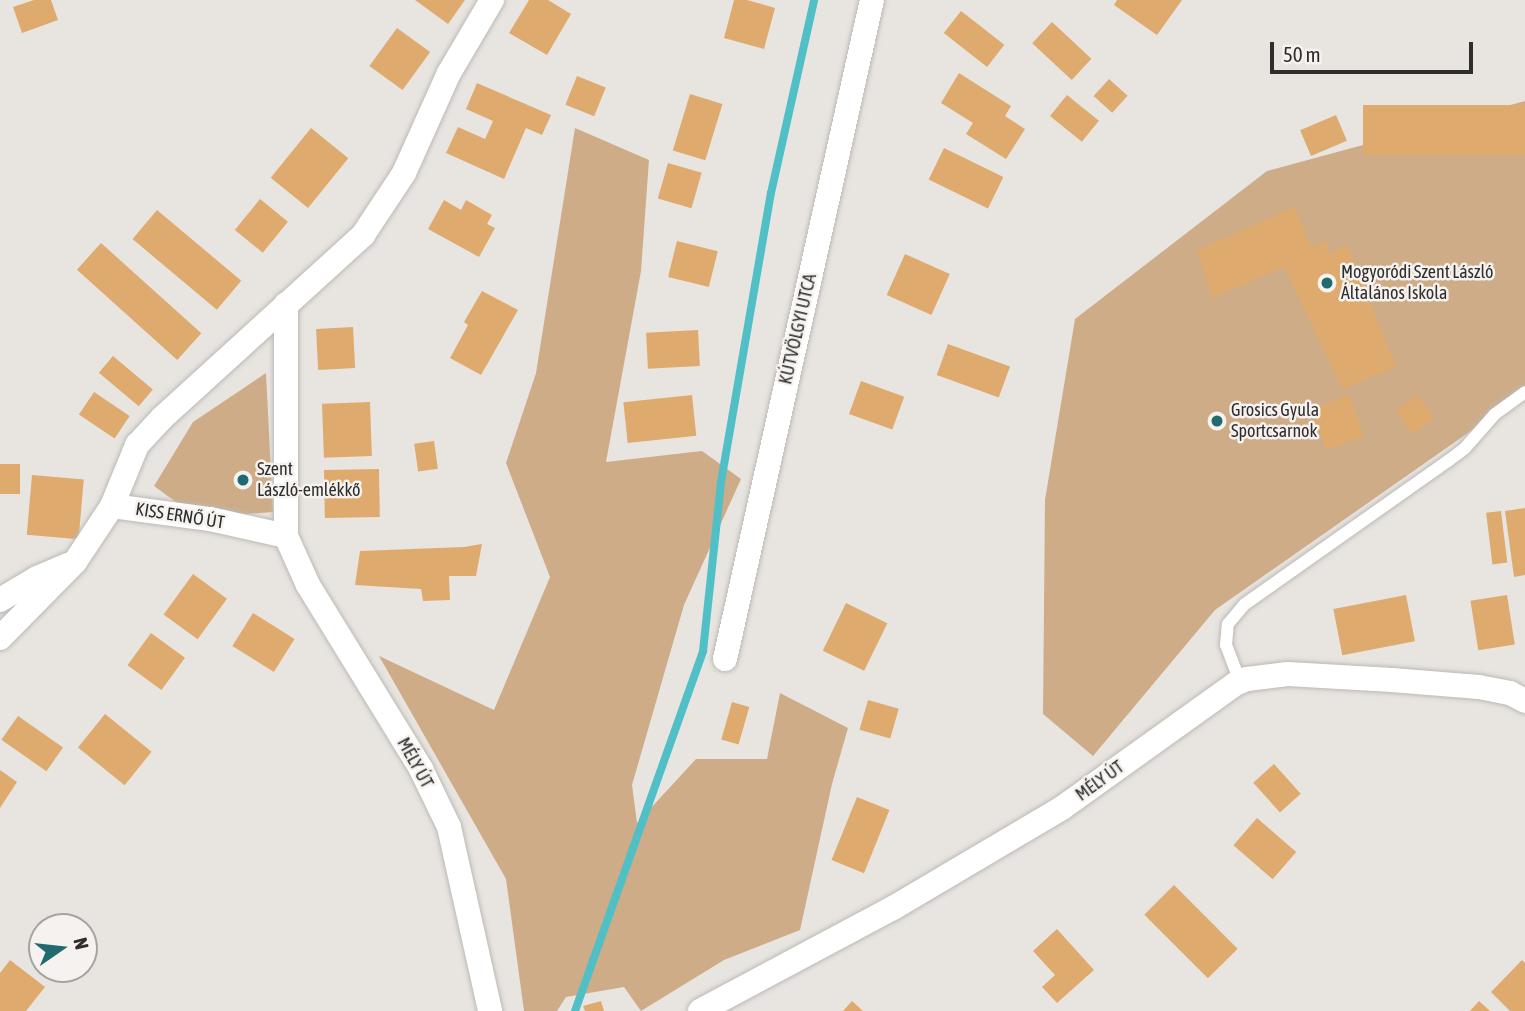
<!DOCTYPE html>
<html>
<head>
<meta charset="utf-8">
<style>
  body { margin:0 }
  #map { position:relative; width:1525px; height:1011px; overflow:hidden; background:#e8e5e1; font-family:"Asap Condensed",sans-serif }
  div>[style] { position:absolute }
  .green>* { inset:0; background:#ceac88 }
  .stream>* { height:8px; margin:-4px; padding:0 4px; transform-origin:4px; border-radius:4px; background:#51bfc6 }
  .building>* { inset:0; background:#dfaa6e; transform-origin:0 0 }
  .roads { filter:drop-shadow(0 0 2px #bcb9b5) drop-shadow(0 0 2px #bcb9b5) }
  .service>* { height:12px; margin:-6px; padding:0 6px; transform-origin:6px; border-radius:6px; background:#fff }
  .minor>* { height:24px; margin:-12px; padding:0 12px; transform-origin:12px; border-radius:12px; background:#fff }
  .dots>* { width:19px; height:19px; translate:-50% -50%; box-sizing:border-box; border:4px solid #f6f2ef; border-radius:50% }
  span { translate:-50% -50%; white-space:nowrap; text-align:center; line-height:1.15; -webkit-text-stroke:5px #f6f2ef; paint-order:stroke }
  .poi-label { font-size:18px; color:#2f2e2d }
  .left { translate:0 -50%; text-align:left }
  .street-label { font-size:18px; color:#2f2e2d }
  .north { position:absolute; left:28px; top:913px; width:70px; height:70px; box-sizing:border-box; background:#f6f2ef; border:2px solid #a6a4a1; border-radius:50%; rotate:76deg; font-size:19px; font-weight:700; line-height:28px; text-align:center; color:#2f2e2d }
  .north::after { content:''; display:block; margin:auto; width:24px; height:32px; background:#1f6b70; clip-path:polygon(50% 0,100% 100%,50% 72%,0 100%) }
  .scale { position:absolute; left:1270px; top:42px; width:203px; height:32px; box-sizing:border-box; border:4px solid #2f2e2d; border-top:0; padding-left:9px; font-size:21px; line-height:24px; white-space:nowrap; color:#2f2e2d; -webkit-text-stroke:5px #f6f2ef; paint-order:stroke }
</style>
</head>
<body>
<div id="map">
  <div class="green">
    <div style="clip-path:polygon(1525px 101px,1525px 393px,1215px 610px,1093px 756px,1043px 714px,1045px 500px,1075px 319px,1267px 171px)"></div>
    <div style="clip-path:polygon(575px 128px,649px 160px,641px 271px,606px 462px,702px 451px,741px 479px,684px 605px,632px 785px,637px 823px,696px 759px,767px 759px,780px 693px,848px 728px,832px 784px,800px 930px,724px 960px,641px 1011px,624px 987px,566px 997px,557px 1011px,524px 1011px,506px 879px,379px 656px,494px 710px,550px 577px,506px 463px,536px 373px)"></div>
    <div style="clip-path:polygon(266px 373px,273px 512px,198px 518px,154px 486px,193px 422px)"></div>
  </div>
  <div class="stream">
    <div style="left:575px;top:1011px;width:382px;rotate:-70.4deg"></div>
    <div style="left:703px;top:651px;width:170px;rotate:-83.9deg"></div>
    <div style="left:721px;top:482px;width:293px;rotate:-80.2deg"></div>
    <div style="left:771px;top:193px;width:198px;rotate:-77.4deg"></div>
  </div>
  <div class="building">
    <div style="clip-path:polygon(34px 0,51px 0,58px 20px,22px 33px,13px 7px)"></div>
    <div style="clip-path:polygon(415px 0,465px 0,448px 24px)"></div>
    <div style="clip-path:polygon(529px 0,548px 0,571px 14px,547px 55px,509px 33px)"></div>
    <div style="clip-path:polygon(734px 0,747px 0,775px 8px,764px 49px,724px 38px)"></div>
    <div style="clip-path:polygon(1117px 0,1182px 0,1157px 35px,1114px 5px)"></div>
    <div style="left:961px;top:11px;width:55px;height:28px;rotate:38deg"></div>
    <div style="left:1052px;top:22px;width:54px;height:29px;rotate:43deg"></div>
    <div style="left:397px;top:28px;width:41px;height:47px;rotate:36deg"></div>
    <div style="clip-path:polygon(959px 73px,1011px 106px,1005px 116px,1025px 129px,1006px 159px,966px 134px,973px 123px,941px 103px)"></div>
    <div style="left:577px;top:76px;width:31px;height:31px;rotate:22deg"></div>
    <div style="left:1109px;top:79px;width:25px;height:23px;rotate:42deg"></div>
    <div style="clip-path:polygon(477px 83px,551px 115px,542px 135px,526px 128px,504px 179px,446px 153px,458px 127px,485px 139px,493px 121px,466px 109px)"></div>
    <div style="left:690px;top:94px;width:34px;height:59px;rotate:17deg"></div>
    <div style="left:1067px;top:95px;width:41px;height:27px;rotate:39deg"></div>
    <div style="left:1525px;top:105px;width:50px;height:162px;rotate:90deg"></div>
    <div style="left:1336px;top:115px;width:28px;height:39px;rotate:67deg"></div>
    <div style="left:311px;top:128px;width:48px;height:64px;rotate:39deg"></div>
    <div style="left:944px;top:148px;width:66px;height:35px;rotate:26deg"></div>
    <div style="left:668px;top:163px;width:35px;height:37px;rotate:16deg"></div>
    <div style="left:260px;top:199px;width:36px;height:40px;rotate:39deg"></div>
    <div style="clip-path:polygon(444px 200px,461px 210px,466px 200px,492px 215px,487px 224px,495px 228px,479px 257px,428px 229px)"></div>
    <div style="clip-path:polygon(1295px 207px,1311px 248px,1327px 241px,1328px 254px,1348px 246px,1396px 367px,1342px 389px,1284px 267px,1212px 298px,1197px 250px)"></div>
    <div style="left:157px;top:210px;width:110px;height:38px;rotate:40deg"></div>
    <div style="left:677px;top:241px;width:42px;height:37px;rotate:14deg"></div>
    <div style="left:101px;top:243px;width:135px;height:36px;rotate:42deg"></div>
    <div style="left:905px;top:254px;width:49px;height:45px;rotate:24deg"></div>
    <div style="clip-path:polygon(482px 291px,518px 310px,481px 375px,450px 358px,468px 325px,464px 322px)"></div>
    <div style="left:353px;top:327px;width:41px;height:37px;rotate:87deg"></div>
    <div style="left:698px;top:330px;width:36px;height:52px;rotate:87deg"></div>
    <div style="left:948px;top:344px;width:66px;height:33px;rotate:20deg"></div>
    <div style="left:113px;top:356px;width:52px;height:22px;rotate:40deg"></div>
    <div style="left:861px;top:381px;width:46px;height:35px;rotate:20deg"></div>
    <div style="left:94px;top:392px;width:43px;height:27px;rotate:34deg"></div>
    <div style="left:692px;top:395px;width:41px;height:69px;rotate:84deg"></div>
    <div style="left:1349px;top:395px;width:44px;height:40px;rotate:70deg"></div>
    <div style="left:1417px;top:395px;width:29px;height:26px;rotate:54deg"></div>
    <div style="left:370px;top:402px;width:54px;height:48px;rotate:88deg"></div>
    <div style="left:434px;top:441px;width:28px;height:20px;rotate:82deg"></div>
    <div style="left:0;top:464px;width:20px;height:30px"></div>
    <div style="left:379px;top:469px;width:48px;height:55px;rotate:89deg"></div>
    <div style="left:32px;top:475px;width:52px;height:60px;rotate:5deg"></div>
    <div style="clip-path:polygon(1525px 508px,1525px 575px,1514px 577px,1505px 511px)"></div>
    <div style="left:1501px;top:511px;width:52px;height:15px;rotate:83deg"></div>
    <div style="clip-path:polygon(482px 544px,476px 576px,449px 576px,450px 600px,423px 601px,421px 589px,355px 585px,360px 551px,464px 547px)"></div>
    <div style="left:193px;top:574px;width:42px;height:50px;rotate:36deg"></div>
    <div style="left:1406px;top:595px;width:47px;height:74px;rotate:79deg"></div>
    <div style="left:1507px;top:595px;width:50px;height:37px;rotate:81deg"></div>
    <div style="left:846px;top:603px;width:46px;height:53px;rotate:26deg"></div>
    <div style="left:253px;top:613px;width:49px;height:39px;rotate:32deg"></div>
    <div style="left:151px;top:633px;width:42px;height:40px;rotate:36deg"></div>
    <div style="left:868px;top:700px;width:32px;height:31px;rotate:16deg"></div>
    <div style="left:732px;top:702px;width:18px;height:39px;rotate:16deg"></div>
    <div style="left:105px;top:714px;width:60px;height:43px;rotate:39deg"></div>
    <div style="left:18px;top:716px;width:55px;height:29px;rotate:35deg"></div>
    <div style="left:1274px;top:764px;width:40px;height:28px;rotate:48deg"></div>
    <div style="clip-path:polygon(0 770px,17px 782px,0 808px)"></div>
    <div style="left:857px;top:797px;width:35px;height:68px;rotate:22deg"></div>
    <div style="left:1257px;top:818px;width:52px;height:36px;rotate:41deg"></div>
    <div style="left:1174px;top:885px;width:90px;height:42px;rotate:45deg"></div>
    <div style="clip-path:polygon(1057px 929px,1094px 970px,1057px 1003px,1042px 987px,1055px 975px,1033px 951px)"></div>
    <div style="clip-path:polygon(10px 960px,45px 987px,26px 1011px,0 1011px,0 973px)"></div>
    <div style="clip-path:polygon(1522px 960px,1525px 963px,1525px 1011px,1510px 1011px,1491px 992px)"></div>
    <div style="clip-path:polygon(601px 1001px,604px 1011px,585px 1011px,583px 1006px)"></div>
    <div style="clip-path:polygon(852px 1001px,863px 1011px,843px 1011px)"></div>
    <div style="clip-path:polygon(1479px 1001px,1490px 1011px,1470px 1011px)"></div>
  </div>
  <div class="roads">
    <div class="service">
      <div style="left:1247px;top:679px;width:14px;rotate:-144deg"></div>
      <div style="left:1236px;top:671px;width:28px;rotate:-111deg"></div>
      <div style="left:1226px;top:645px;width:21px;rotate:-85deg"></div>
      <div style="left:1228px;top:624px;width:26px;rotate:-50deg"></div>
      <div style="left:1245px;top:604px;width:248px;rotate:-35.2deg"></div>
      <div style="left:1448px;top:461px;width:21px;rotate:-37deg"></div>
      <div style="left:1465px;top:448px;width:45px;rotate:-48.6deg"></div>
      <div style="left:1495px;top:414px;width:37px;rotate:-36deg"></div>
    </div>
    <div class="minor">
      <div style="left:286px;top:304px;width:232px;rotate:90deg"></div>
      <div style="left:286px;top:536px;width:54px;rotate:65.8deg"></div>
      <div style="left:308px;top:585px;width:216px;rotate:58.4deg"></div>
      <div style="left:421px;top:769px;width:64px;rotate:64.2deg"></div>
      <div style="left:449px;top:827px;width:189px;rotate:77.4deg"></div>
      <div style="left:112px;top:506px;width:99px;rotate:7.6deg"></div>
      <div style="left:210px;top:519px;width:78px;rotate:12.6deg"></div>
      <div style="left:0;top:600px;width:43px;rotate:-30.7deg"></div>
      <div style="left:37px;top:578px;width:34px;rotate:-23deg"></div>
      <div style="left:0;top:638px;width:107px;rotate:-45.4deg"></div>
      <div style="left:75px;top:562px;width:67px;rotate:-56.5deg"></div>
      <div style="left:112px;top:506px;width:66px;rotate:-67.7deg"></div>
      <div style="left:137px;top:445px;width:37px;rotate:-47deg"></div>
      <div style="left:162px;top:418px;width:272px;rotate:-42.3deg"></div>
      <div style="left:363px;top:235px;width:74px;rotate:-56.5deg"></div>
      <div style="left:404px;top:173px;width:110px;rotate:-65.8deg"></div>
      <div style="left:449px;top:73px;width:85px;rotate:-59.5deg"></div>
      <div style="left:725px;top:659px;width:675px;rotate:-77.43deg"></div>
      <div style="left:700px;top:1011px;width:219px;rotate:-28.1deg"></div>
      <div style="left:893px;top:908px;width:196px;rotate:-30.6deg"></div>
      <div style="left:1062px;top:808px;width:213px;rotate:-35.6deg"></div>
      <div style="left:1235px;top:684px;width:13px;rotate:-23deg"></div>
      <div style="left:1247px;top:679px;width:41px;rotate:-7deg"></div>
      <div style="left:1288px;top:674px;width:104px;rotate:3.3deg"></div>
      <div style="left:1392px;top:680px;width:87px;rotate:4.6deg"></div>
      <div style="left:1479px;top:687px;width:32px;rotate:11deg"></div>
      <div style="left:1510px;top:693px;width:17px;rotate:28deg"></div>
    </div>
  </div>
  <div class="dots">
    <div style="left:1327px;top:283px;background:#1f6b70"></div>
    <div style="left:1217px;top:421px;background:#1f6b70"></div>
    <div style="left:243px;top:480px;background:#1f6b70"></div>
  </div>
  <div class="poi-label">
    <span class="left" style="left:1341px;top:283px">Mogyoródi Szent László<br>Általános Iskola</span>
    <span class="left" style="left:1231px;top:421px">Grosics Gyula<br>Sportcsarnok</span>
    <span class="left" style="left:257px;top:480px">Szent<br>László-emlékkő</span>
  </div>
  <div class="street-label">
    <span style="left:798px;top:329px;rotate:-77deg">KÚTVÖLGYI UTCA</span>
    <span style="left:180px;top:516px;rotate:9deg">KISS ERNŐ ÚT</span>
    <span style="left:415px;top:763px;rotate:61deg">MÉLY ÚT</span>
    <span style="left:1100px;top:781px;rotate:-36deg">MÉLY ÚT</span>
  </div>
  <div class="north">N</div>
  <div class="scale">50 m</div>
</div>
</body>
</html>
